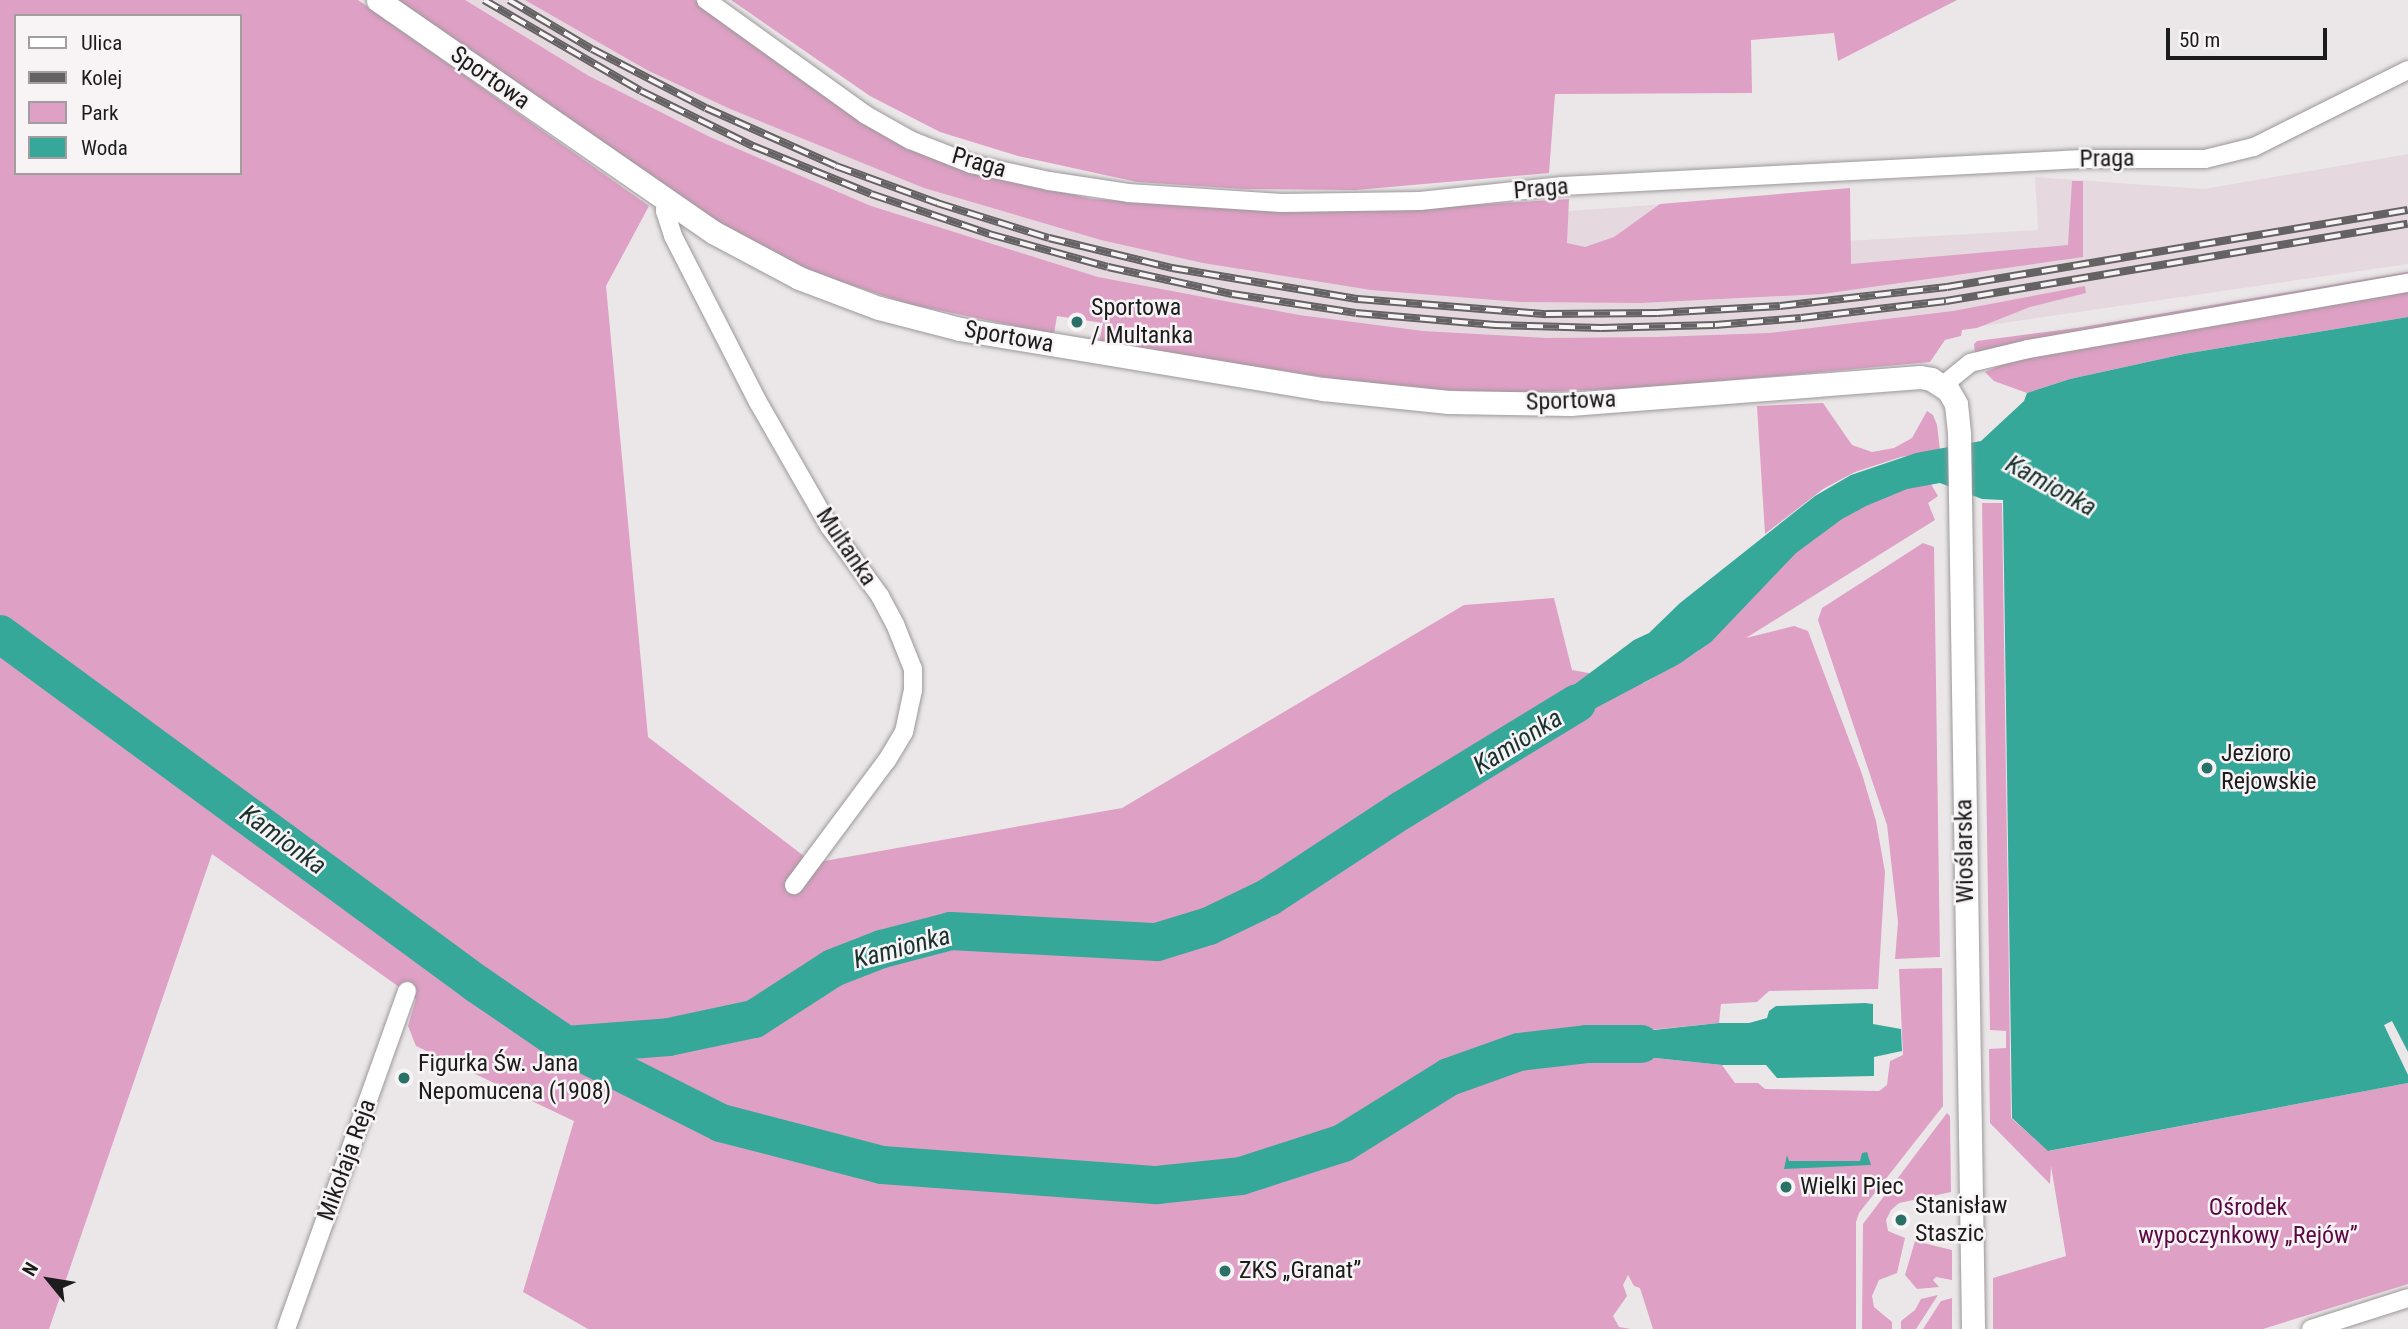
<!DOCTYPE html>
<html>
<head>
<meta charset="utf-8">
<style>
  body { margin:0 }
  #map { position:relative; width:2408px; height:1329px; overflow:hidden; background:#ebe7e9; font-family:"Roboto Condensed",sans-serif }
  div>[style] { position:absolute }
  .built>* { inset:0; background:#e5d9df }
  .green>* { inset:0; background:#dea0c4 }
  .water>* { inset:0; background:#35a89a }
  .pier>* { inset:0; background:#ebe7e9 }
  .river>* { height:38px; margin:-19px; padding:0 19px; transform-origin:19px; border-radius:19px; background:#35a89a }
  .roads { filter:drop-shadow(0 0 2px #9c989a) drop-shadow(0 0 2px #9c989a) }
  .minor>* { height:18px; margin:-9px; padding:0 9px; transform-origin:9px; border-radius:9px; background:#fff }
  .tertiary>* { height:23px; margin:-11.5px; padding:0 11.5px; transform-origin:11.5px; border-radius:11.5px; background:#fff }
  .rail>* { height:8px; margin-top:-4px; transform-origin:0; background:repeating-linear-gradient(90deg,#f8f4f6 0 16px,#646263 0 32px); box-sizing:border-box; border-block:2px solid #646263 }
  .dots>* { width:19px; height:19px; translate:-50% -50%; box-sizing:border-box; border:4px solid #f8f4f6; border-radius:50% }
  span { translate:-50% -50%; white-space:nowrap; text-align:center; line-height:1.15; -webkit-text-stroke:5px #f8f4f6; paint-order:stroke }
  .street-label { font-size:24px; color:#1d1c1c }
  .poi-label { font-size:24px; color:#1d1c1c }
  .left { translate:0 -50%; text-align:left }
  .park-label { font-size:24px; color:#5b0943 }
  .water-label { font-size:26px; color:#19322e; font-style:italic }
  .legend { position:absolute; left:14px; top:14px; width:228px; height:161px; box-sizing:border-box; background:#f8f4f6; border:2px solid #a09e9f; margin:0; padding:9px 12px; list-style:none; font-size:21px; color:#1d1c1c }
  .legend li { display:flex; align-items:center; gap:14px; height:35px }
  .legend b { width:35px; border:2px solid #a09e9f }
  .north { position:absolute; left:14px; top:1245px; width:70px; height:70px; -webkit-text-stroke:5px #f8f4f6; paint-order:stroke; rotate:300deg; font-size:19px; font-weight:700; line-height:28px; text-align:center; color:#1d1c1c }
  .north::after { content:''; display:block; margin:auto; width:24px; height:32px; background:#1d1c1c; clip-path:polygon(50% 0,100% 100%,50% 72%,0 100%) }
  .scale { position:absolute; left:2166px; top:28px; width:161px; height:32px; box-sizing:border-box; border:4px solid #1d1c1c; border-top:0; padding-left:9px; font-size:21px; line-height:24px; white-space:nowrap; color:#1d1c1c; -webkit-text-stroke:5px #f8f4f6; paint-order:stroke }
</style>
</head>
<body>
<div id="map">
  <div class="built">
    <div style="clip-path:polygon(435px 0,672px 0,799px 97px,1090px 206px,1416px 222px,1844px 191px,1846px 241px,2038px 230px,2035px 177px,2204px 189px,2408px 154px,2408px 264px,1845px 346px,1480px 366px,936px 282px)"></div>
  </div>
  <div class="green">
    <div style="clip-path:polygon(evenodd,0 0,358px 0,649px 206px,606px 286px,648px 737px,813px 863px,1122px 808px,1464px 605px,1554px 598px,1572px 670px,1644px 683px,1697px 652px,1820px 526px,1915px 481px,1928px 479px,1938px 496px,1928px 503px,1935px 520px,1746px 638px,1794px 626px,1808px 631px,1862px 774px,1876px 821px,1885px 872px,1878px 989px,1769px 991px,1757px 1002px,1721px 1004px,1719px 1023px,1589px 1036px,1589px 1051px,1722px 1065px,1735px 1083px,1758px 1083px,1765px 1089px,1879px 1091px,1887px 1085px,1890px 1061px,1903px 1055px,1899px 969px,1942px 968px,1943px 1106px,1859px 1213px,1856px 1222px,1856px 1329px,1653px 1329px,1640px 1288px,1634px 1286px,1628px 1275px,1623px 1285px,1627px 1296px,1613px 1316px,1619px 1327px,1631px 1329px,588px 1329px,523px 1292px,574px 1121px,416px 1046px,408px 1026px,416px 999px,212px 854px,49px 1329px,0 1329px,0 0,16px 16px,240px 16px,240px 173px,16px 173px,16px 16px)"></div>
    <div style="clip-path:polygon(394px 0,465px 0,589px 76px,710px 137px,871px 206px,1098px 277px,1299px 315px,1423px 331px,1547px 338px,1657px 337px,1769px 333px,1953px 311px,2085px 286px,2086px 293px,2030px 307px,1977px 328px,1962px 330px,1961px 336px,1945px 340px,1930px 362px,1646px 388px,1499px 393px,1386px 387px,1099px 342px,1103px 323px,1057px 316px,1054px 334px,908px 304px,800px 268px,743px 239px,675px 195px)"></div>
    <div style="clip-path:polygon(525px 0,695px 0,821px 94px,865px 121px,1006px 179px,1092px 199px,1257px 210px,1392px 210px,1569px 199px,1567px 243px,1585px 247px,1614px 237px,1660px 204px,1850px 188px,1851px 264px,2068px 245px,2072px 181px,2083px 181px,2083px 257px,1822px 294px,1640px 303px,1520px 302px,1371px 290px,1203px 263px,1101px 240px,924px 188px,728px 108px,647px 70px)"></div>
    <div style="clip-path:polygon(731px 0,1957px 0,1838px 61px,1834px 33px,1751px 40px,1752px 93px,1555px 94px,1549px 173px,1356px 190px,1244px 189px,1137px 182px,1018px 156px,940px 132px,870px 96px)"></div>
    <div style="clip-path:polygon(2408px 272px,2408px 277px,1975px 353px,1974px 344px,1977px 341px,2077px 328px)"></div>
    <div style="clip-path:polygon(2408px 292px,2408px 317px,2184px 354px,2070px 379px,2027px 393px,1994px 381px,1985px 372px,2008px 362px)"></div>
    <div style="clip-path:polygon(1823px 403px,1852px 445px,1872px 452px,1894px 448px,1912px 438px,1927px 411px,1933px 415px,1937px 425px,1940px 450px,1901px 457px,1855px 472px,1823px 489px,1765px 534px,1757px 406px)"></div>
    <div style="clip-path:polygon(1982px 503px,2002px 503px,2011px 1118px,2049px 1151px,2408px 1083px,2408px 1284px,2263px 1329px,1993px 1329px,1993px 1278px,2066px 1256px,2051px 1166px,2050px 1184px,1990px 1123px,1989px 1049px,2006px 1048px,2006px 1031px,1990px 1030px)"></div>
    <div style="clip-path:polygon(1923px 543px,1934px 547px,1940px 957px,1895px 959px,1898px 922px,1887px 825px,1818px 620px,1822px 608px)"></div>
    <div style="clip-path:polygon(1947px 1113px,1950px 1116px,1951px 1192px,1899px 1203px,1891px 1210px,1886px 1220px,1888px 1231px,1905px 1238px,1897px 1273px,1879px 1280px,1872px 1296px,1874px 1307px,1892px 1322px,1892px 1329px,1862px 1329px,1863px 1224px)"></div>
    <div style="clip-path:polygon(1915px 1241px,1952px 1250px,1952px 1280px,1936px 1277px,1933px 1280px,1939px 1287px,1917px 1289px,1905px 1275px)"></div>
    <div style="clip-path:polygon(1938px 1295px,1916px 1329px,1901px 1329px,1901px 1321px,1915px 1310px,1921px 1299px)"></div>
    <div style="clip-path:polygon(1952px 1298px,1952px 1329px,1923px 1329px,1941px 1301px)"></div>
  </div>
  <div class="water">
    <div style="clip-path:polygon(2408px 317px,2408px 1083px,2048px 1151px,2012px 1118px,2003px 500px,1982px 499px,1940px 483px,1907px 489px,1866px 506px,1842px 519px,1796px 553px,1711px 642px,1679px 664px,1539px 738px,1537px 737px,1530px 722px,1543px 708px,1634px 640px,1649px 633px,1680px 603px,1815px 496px,1851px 475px,1916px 453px,1981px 441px,2024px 401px,2027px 393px,2070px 379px,2184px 354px)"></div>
    <div style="clip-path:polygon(1865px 1003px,1873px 1004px,1873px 1024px,1901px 1029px,1902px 1051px,1874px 1057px,1874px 1076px,1777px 1078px,1766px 1065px,1722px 1065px,1589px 1051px,1588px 1037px,1719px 1023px,1749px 1023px,1767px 1018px,1769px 1011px,1776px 1006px)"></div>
    <div style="clip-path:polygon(1867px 1152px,1871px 1165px,1784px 1169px,1787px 1155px,1789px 1161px,1860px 1161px,1862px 1153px)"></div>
  </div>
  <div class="pier">
    <div style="clip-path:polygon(2392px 1021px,2408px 1052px,2408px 1075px,2384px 1025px)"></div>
  </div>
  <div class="river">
    <div style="left:0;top:634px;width:592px;rotate:36.27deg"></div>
    <div style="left:477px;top:984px;width:108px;rotate:34.4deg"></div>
    <div style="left:566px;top:1045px;width:103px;rotate:-4.4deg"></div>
    <div style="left:669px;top:1037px;width:87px;rotate:-12deg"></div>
    <div style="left:754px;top:1019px;width:94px;rotate:-32.8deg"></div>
    <div style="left:833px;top:968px;width:53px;rotate:-21.2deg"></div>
    <div style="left:882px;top:949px;width:71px;rotate:-14.6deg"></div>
    <div style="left:951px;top:931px;width:206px;rotate:3.1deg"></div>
    <div style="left:1157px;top:942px;width:54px;rotate:-17.1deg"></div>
    <div style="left:1209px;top:926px;width:67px;rotate:-25.8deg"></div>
    <div style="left:1269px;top:897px;width:159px;rotate:-33.2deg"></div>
    <div style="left:1402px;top:810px;width:205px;rotate:-31.4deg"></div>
    <div style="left:566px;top:1045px;width:174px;rotate:26.7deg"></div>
    <div style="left:721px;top:1123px;width:166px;rotate:14.6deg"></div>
    <div style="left:882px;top:1165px;width:276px;rotate:4.2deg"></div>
    <div style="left:1157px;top:1185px;width:84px;rotate:-6.1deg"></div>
    <div style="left:1241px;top:1176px;width:107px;rotate:-17.9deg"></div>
    <div style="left:1343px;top:1143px;width:125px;rotate:-31.9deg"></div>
    <div style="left:1449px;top:1077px;width:74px;rotate:-19.7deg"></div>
    <div style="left:1519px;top:1052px;width:68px;rotate:-6.7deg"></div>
    <div style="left:1587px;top:1044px;width:54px"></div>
  </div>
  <div class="roads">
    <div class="minor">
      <div style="left:706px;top:0;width:197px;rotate:35.7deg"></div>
      <div style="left:866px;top:115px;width:51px;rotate:29.6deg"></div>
      <div style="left:910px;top:140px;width:66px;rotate:21.5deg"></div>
      <div style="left:971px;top:164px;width:80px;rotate:12.3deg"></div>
      <div style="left:1049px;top:181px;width:80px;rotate:8.6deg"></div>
      <div style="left:1128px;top:193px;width:154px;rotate:3.7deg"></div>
      <div style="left:1282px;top:203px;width:138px;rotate:-0.8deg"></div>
      <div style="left:1420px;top:201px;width:143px;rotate:-6deg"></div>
      <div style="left:1562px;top:186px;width:522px;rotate:-2.97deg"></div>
      <div style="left:2083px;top:159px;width:122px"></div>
      <div style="left:2205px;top:159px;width:50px;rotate:-13.8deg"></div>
      <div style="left:2254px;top:147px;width:172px;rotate:-26.6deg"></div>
      <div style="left:666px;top:201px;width:10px;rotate:96deg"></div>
      <div style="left:665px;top:211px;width:26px;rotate:72deg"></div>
      <div style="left:673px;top:236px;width:186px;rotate:62.9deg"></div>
      <div style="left:758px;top:402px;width:143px;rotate:60.2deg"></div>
      <div style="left:829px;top:526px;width:87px;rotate:53.9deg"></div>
      <div style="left:880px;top:596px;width:32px;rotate:62deg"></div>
      <div style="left:895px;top:624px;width:48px;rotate:68.2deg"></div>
      <div style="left:913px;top:669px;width:21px;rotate:90deg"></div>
      <div style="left:913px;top:690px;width:43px;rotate:102.1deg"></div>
      <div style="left:904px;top:732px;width:33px;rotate:121deg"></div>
      <div style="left:887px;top:760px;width:156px;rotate:126.6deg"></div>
      <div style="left:1942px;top:386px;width:36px;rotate:-39deg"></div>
      <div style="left:1970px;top:363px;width:60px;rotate:-13.6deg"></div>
      <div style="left:2028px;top:349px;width:386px;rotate:-9.9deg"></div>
      <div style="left:286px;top:1329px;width:359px;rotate:-70.3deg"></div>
      <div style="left:2311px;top:1329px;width:102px;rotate:-17.7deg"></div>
    </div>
    <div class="tertiary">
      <div style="left:378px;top:0;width:407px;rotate:34.7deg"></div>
      <div style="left:713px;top:232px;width:98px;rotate:28.1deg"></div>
      <div style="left:799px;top:278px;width:85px;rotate:20.6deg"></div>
      <div style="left:879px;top:308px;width:84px;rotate:14.5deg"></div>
      <div style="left:960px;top:329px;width:368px;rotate:9.4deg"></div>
      <div style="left:1323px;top:389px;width:126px;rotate:5.9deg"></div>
      <div style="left:1448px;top:402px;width:122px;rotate:0.9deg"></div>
      <div style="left:1570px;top:404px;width:351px;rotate:-4.4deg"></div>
      <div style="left:1920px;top:377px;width:11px;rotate:10deg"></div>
      <div style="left:1931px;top:379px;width:20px;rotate:33deg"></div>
      <div style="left:1948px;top:390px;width:16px;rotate:60deg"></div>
      <div style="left:1956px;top:404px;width:30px;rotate:84deg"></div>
      <div style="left:1959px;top:434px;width:895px;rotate:89.1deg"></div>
    </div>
  </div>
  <div class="rail">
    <div style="left:484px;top:0;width:181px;rotate:30.1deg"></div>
    <div style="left:641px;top:91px;width:125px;rotate:26.2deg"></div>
    <div style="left:753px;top:146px;width:127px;rotate:22.1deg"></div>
    <div style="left:871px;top:194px;width:125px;rotate:18.7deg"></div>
    <div style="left:989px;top:234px;width:123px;rotate:15.5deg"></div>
    <div style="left:1108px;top:267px;width:127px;rotate:12.3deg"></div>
    <div style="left:1232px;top:294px;width:125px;rotate:8.7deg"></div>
    <div style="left:1356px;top:313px;width:140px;rotate:4.9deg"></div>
    <div style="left:1495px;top:325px;width:106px;rotate:1.6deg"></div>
    <div style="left:1601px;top:328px;width:114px;rotate:-1.5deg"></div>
    <div style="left:1715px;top:325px;width:86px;rotate:-4.7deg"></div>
    <div style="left:1801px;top:318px;width:146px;rotate:-6.7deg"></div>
    <div style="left:1946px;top:301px;width:468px;rotate:-9.5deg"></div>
    <div style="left:509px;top:0;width:96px;rotate:30.6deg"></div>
    <div style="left:592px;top:49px;width:128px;rotate:27.4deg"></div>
    <div style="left:706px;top:108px;width:142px;rotate:24deg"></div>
    <div style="left:836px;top:166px;width:108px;rotate:20.1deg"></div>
    <div style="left:937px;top:203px;width:117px;rotate:17.4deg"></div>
    <div style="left:1049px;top:238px;width:127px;rotate:13.7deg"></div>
    <div style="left:1172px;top:268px;width:189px;rotate:9.5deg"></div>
    <div style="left:1358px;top:299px;width:189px;rotate:4.6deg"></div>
    <div style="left:1546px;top:314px;width:111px;rotate:-0.5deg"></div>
    <div style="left:1657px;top:313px;width:123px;rotate:-3.3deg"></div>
    <div style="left:1780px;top:306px;width:168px;rotate:-6.5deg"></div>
    <div style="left:1947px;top:287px;width:467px;rotate:-9.5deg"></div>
  </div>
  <div class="dots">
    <div style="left:1077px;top:322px;background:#297067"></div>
    <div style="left:2207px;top:768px;background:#297067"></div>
    <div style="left:404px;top:1078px;background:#297067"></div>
    <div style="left:1786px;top:1187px;background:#297067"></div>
    <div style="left:1901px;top:1220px;background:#297067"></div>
    <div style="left:1225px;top:1271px;background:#297067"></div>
  </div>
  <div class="street-label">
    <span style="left:490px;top:78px;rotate:35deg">Sportowa</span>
    <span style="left:2107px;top:159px;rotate:-1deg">Praga</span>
    <span style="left:979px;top:163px;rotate:16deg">Praga</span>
    <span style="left:1541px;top:189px;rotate:-5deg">Praga</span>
    <span style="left:1009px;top:337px;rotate:10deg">Sportowa</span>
    <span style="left:1571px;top:401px;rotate:-2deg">Sportowa</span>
    <span style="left:846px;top:547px;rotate:56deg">Multanka</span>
    <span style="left:1965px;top:851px;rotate:-91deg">Wioślarska</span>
    <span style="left:347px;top:1160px;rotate:-70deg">Mikołaja Reja</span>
  </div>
  <div class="poi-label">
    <span class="left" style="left:1091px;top:322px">Sportowa<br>/ Multanka</span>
    <span class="left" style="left:2221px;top:768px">Jezioro<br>Rejowskie</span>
    <span class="left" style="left:418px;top:1078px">Figurka Św. Jana<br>Nepomucena (1908)</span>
    <span class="left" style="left:1800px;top:1187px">Wielki Piec</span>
    <span class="left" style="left:1915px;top:1220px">Stanisław<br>Staszic</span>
    <span class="left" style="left:1239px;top:1271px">ZKS „Granat”</span>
  </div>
  <div class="park-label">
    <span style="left:2248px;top:1222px">Ośrodek<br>wypoczynkowy „Rejów”</span>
  </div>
  <div class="water-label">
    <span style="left:2051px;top:486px;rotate:29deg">Kamionka</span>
    <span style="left:1518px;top:742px;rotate:-32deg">Kamionka</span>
    <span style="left:283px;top:840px;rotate:36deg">Kamionka</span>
    <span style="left:902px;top:948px;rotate:-15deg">Kamionka</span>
  </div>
  <ul class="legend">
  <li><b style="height:9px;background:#fff"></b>Ulica</li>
  <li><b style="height:9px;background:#646263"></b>Kolej</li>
  <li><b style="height:19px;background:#dea0c4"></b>Park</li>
  <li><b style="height:19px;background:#35a89a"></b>Woda</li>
  </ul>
  <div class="north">N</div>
  <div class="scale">50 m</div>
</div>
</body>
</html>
